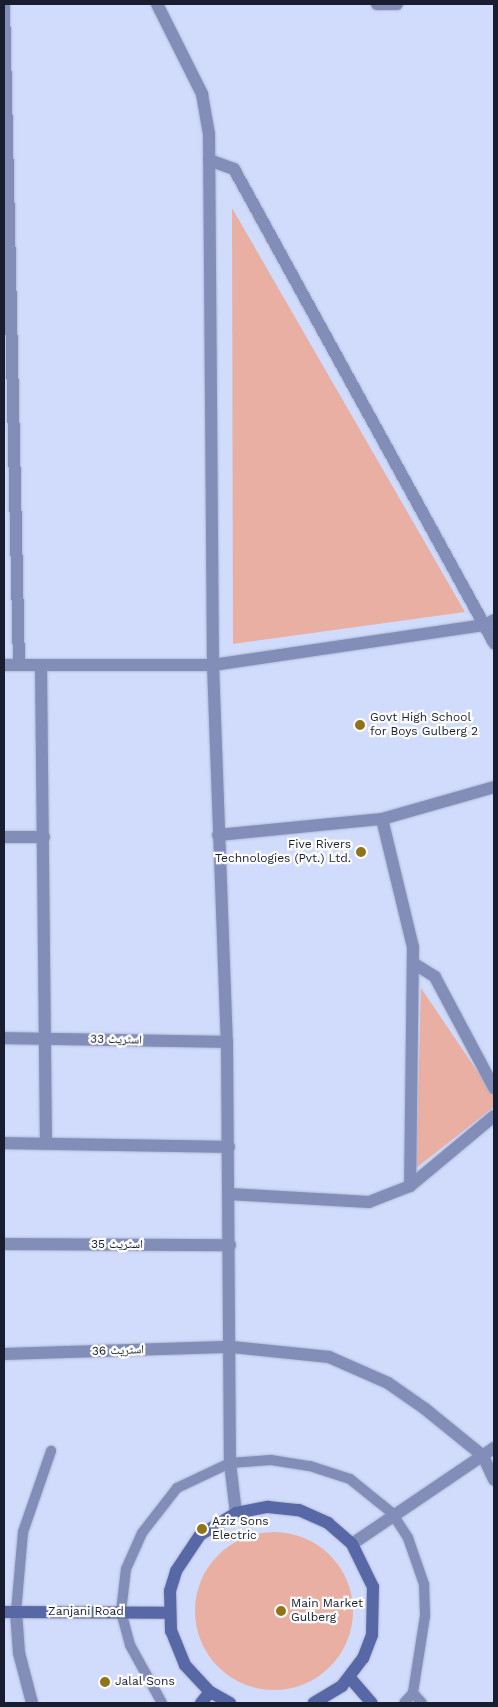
<!DOCTYPE html>
<html>
<head>
<meta charset="utf-8">
<style>
  body { margin:0 }
  #map { position:relative; width:498px; height:1707px; overflow:hidden; background:#d1dbfb; font-family:"Work Sans","Noto Naskh Arabic",sans-serif }
  div>[style] { position:absolute }
  .green>* { inset:0; background:#e9afa3 }
  .round { border-radius:50% }
  .roads { filter:drop-shadow(0 0 1px #b0b9d6) drop-shadow(0 0 1px #b0b9d6) }
  .lane>* { height:10px; margin:-5px; padding:0 5px; transform-origin:5px; border-radius:5px; background:#828eb8 }
  .street>* { height:12px; margin:-6px; padding:0 6px; transform-origin:6px; border-radius:6px; background:#828eb8 }
  .secondary>* { height:12px; margin:-6px; padding:0 6px; transform-origin:6px; border-radius:6px; background:#5867a5 }
  .dots>* { width:14px; height:14px; translate:-50% -50%; box-sizing:border-box; border:2px solid #fdfdfd; border-radius:50% }
  span { translate:-50% -50%; white-space:nowrap; text-align:center; line-height:1.15; -webkit-text-stroke:4.5px #fdfdfd; paint-order:stroke }
  .poi-label { font-size:12px; color:#181d30 }
  .left { translate:0 -50%; text-align:left }
  .right { translate:-100% -50%; text-align:right }
  .street-label { font-size:12px; color:#181d30 }
  .frame { position:absolute; inset:0; border:5px solid #181d30; pointer-events:none }
</style>
</head>
<body>
<div id="map">
  <div class="green">
    <div style="clip-path:polygon(232px 208px,465px 612px,233px 644px)"></div>
    <div style="clip-path:polygon(421px 988px,494px 1096px,494px 1107px,416px 1168px)"></div>
    <div class="round" style="left:195px;top:1532px;width:158px;height:158px"></div>
  </div>
  <div class="roads">
    <div class="lane">
      <div style="left:16px;top:1612px;width:80px;rotate:-85deg"></div>
      <div style="left:23px;top:1532px;width:86px;rotate:-70.9deg"></div>
      <div style="left:413px;top:1693px;width:13px;rotate:48deg"></div>
      <div style="left:162px;top:1703px;width:66px;rotate:-118.9deg"></div>
      <div style="left:130px;top:1645px;width:34px;rotate:-105deg"></div>
      <div style="left:121px;top:1612px;width:43px;rotate:-83.4deg"></div>
      <div style="left:126px;top:1569px;width:39px;rotate:-66deg"></div>
      <div style="left:142px;top:1533px;width:57px;rotate:-52.1deg"></div>
      <div style="left:177px;top:1488px;width:59px;rotate:-25.3deg"></div>
      <div style="left:230px;top:1463px;width:41px;rotate:-4.2deg"></div>
      <div style="left:271px;top:1460px;width:39px;rotate:9deg"></div>
      <div style="left:310px;top:1466px;width:42px;rotate:18deg"></div>
      <div style="left:350px;top:1479px;width:54px;rotate:39deg"></div>
      <div style="left:392px;top:1513px;width:30px;rotate:57deg"></div>
      <div style="left:408px;top:1538px;width:49px;rotate:70.8deg"></div>
      <div style="left:424px;top:1584px;width:32px;rotate:88deg"></div>
      <div style="left:425px;top:1616px;width:78px;rotate:98.9deg"></div>
      <div style="left:413px;top:1693px;width:13px;rotate:132deg"></div>
    </div>
    <div class="street">
      <div style="left:4px;top:4px;width:661px;rotate:88.7deg"></div>
      <div style="left:157px;top:4px;width:101px;rotate:63.4deg"></div>
      <div style="left:202px;top:94px;width:41px;rotate:80.1deg"></div>
      <div style="left:209px;top:134px;width:531px;rotate:89.57deg"></div>
      <div style="left:213px;top:665px;width:377px;rotate:87.9deg"></div>
      <div style="left:227px;top:1042px;width:421px;rotate:89.6deg"></div>
      <div style="left:230px;top:1463px;width:50px;rotate:83.2deg"></div>
      <div style="left:377px;top:4px;width:20px"></div>
      <div style="left:209px;top:160px;width:27px;rotate:20deg"></div>
      <div style="left:234px;top:169px;width:541px;rotate:61.25deg"></div>
      <div style="left:4px;top:665px;width:209px"></div>
      <div style="left:213px;top:665px;width:275px;rotate:-8.4deg"></div>
      <div style="left:485px;top:625px;width:10px;rotate:-29deg"></div>
      <div style="left:41px;top:666px;width:477px;rotate:89.4deg"></div>
      <div style="left:382px;top:819px;width:132px;rotate:76.4deg"></div>
      <div style="left:413px;top:947px;width:239px;rotate:90.7deg"></div>
      <div style="left:218px;top:835px;width:165px;rotate:-5.6deg"></div>
      <div style="left:382px;top:819px;width:116px;rotate:-15.9deg"></div>
      <div style="left:4px;top:837px;width:40px"></div>
      <div style="left:413px;top:963px;width:26px;rotate:32deg"></div>
      <div style="left:435px;top:977px;width:126px;rotate:62deg"></div>
      <div style="left:4px;top:1038px;width:223px;rotate:1deg"></div>
      <div style="left:4px;top:1143px;width:225px;rotate:1deg"></div>
      <div style="left:229px;top:1194px;width:140px;rotate:3.3deg"></div>
      <div style="left:369px;top:1202px;width:44px;rotate:-21.3deg"></div>
      <div style="left:410px;top:1186px;width:109px;rotate:-39.8deg"></div>
      <div style="left:4px;top:1244px;width:226px;rotate:0.3deg"></div>
      <div style="left:4px;top:1354px;width:228px;rotate:-1.8deg"></div>
      <div style="left:232px;top:1347px;width:98px;rotate:5.9deg"></div>
      <div style="left:329px;top:1357px;width:64px;rotate:23.8deg"></div>
      <div style="left:388px;top:1383px;width:44px;rotate:34.8deg"></div>
      <div style="left:424px;top:1408px;width:76px;rotate:39.1deg"></div>
      <div style="left:483px;top:1456px;width:26px;rotate:65deg"></div>
      <div style="left:352px;top:1544px;width:171px;rotate:-34.1deg"></div>
      <div style="left:16px;top:1612px;width:41px;rotate:85.8deg"></div>
      <div style="left:19px;top:1653px;width:52px;rotate:75.4deg"></div>
    </div>
    <div class="secondary">
      <div style="left:4px;top:1612px;width:165px;rotate:0.3deg"></div>
      <div style="left:350px;top:1678px;width:33px;rotate:49deg"></div>
      <div style="left:201px;top:1703px;width:14px;rotate:-51deg"></div>
      <div style="left:230px;top:1703px;width:23px;rotate:-151deg"></div>
      <div style="left:210px;top:1692px;width:37px;rotate:-133deg"></div>
      <div style="left:185px;top:1665px;width:37px;rotate:-112deg"></div>
      <div style="left:171px;top:1631px;width:40px;rotate:-91.4deg"></div>
      <div style="left:170px;top:1591px;width:21px;rotate:-73deg"></div>
      <div style="left:176px;top:1571px;width:43px;rotate:-56.3deg"></div>
      <div style="left:200px;top:1535px;width:42px;rotate:-31.4deg"></div>
      <div style="left:236px;top:1513px;width:33px;rotate:-11deg"></div>
      <div style="left:268px;top:1507px;width:31px;rotate:6deg"></div>
      <div style="left:299px;top:1510px;width:32px;rotate:24deg"></div>
      <div style="left:328px;top:1523px;width:32px;rotate:41deg"></div>
      <div style="left:352px;top:1544px;width:48px;rotate:64deg"></div>
      <div style="left:373px;top:1587px;width:48px;rotate:91.2deg"></div>
      <div style="left:372px;top:1635px;width:25px;rotate:111deg"></div>
      <div style="left:363px;top:1658px;width:35px;rotate:127deg"></div>
      <div style="left:342px;top:1686px;width:33px;rotate:149deg"></div>
    </div>
  </div>
  <div class="dots">
    <div style="left:360px;top:725px;background:#8e7519"></div>
    <div style="left:361px;top:852px;background:#8e7519"></div>
    <div style="left:202px;top:1529px;background:#8e7519"></div>
    <div style="left:281px;top:1611px;background:#8e7519"></div>
    <div style="left:105px;top:1682px;background:#8e7519"></div>
  </div>
  <div class="poi-label">
    <span class="left" style="left:370px;top:725px">Govt High School<br>for Boys Gulberg 2</span>
    <span class="right" style="left:351px;top:852px">Five Rivers<br>Technologies (Pvt.) Ltd.</span>
    <span class="left" style="left:212px;top:1529px">Aziz Sons<br>Electric</span>
    <span class="left" style="left:291px;top:1611px">Main Market<br>Gulberg</span>
    <span class="left" style="left:115px;top:1682px">Jalal Sons</span>
  </div>
  <div class="street-label">
    <span style="left:116px;top:1040px;rotate:1deg">اسٹریٹ 33</span>
    <span style="left:117px;top:1245px">اسٹریٹ 35</span>
    <span style="left:118px;top:1351px;rotate:-2deg">اسٹریٹ 36</span>
    <span style="left:86px;top:1612px">Zanjani Road</span>
  </div>
  <div class="frame"></div>
</div>
</body>
</html>
